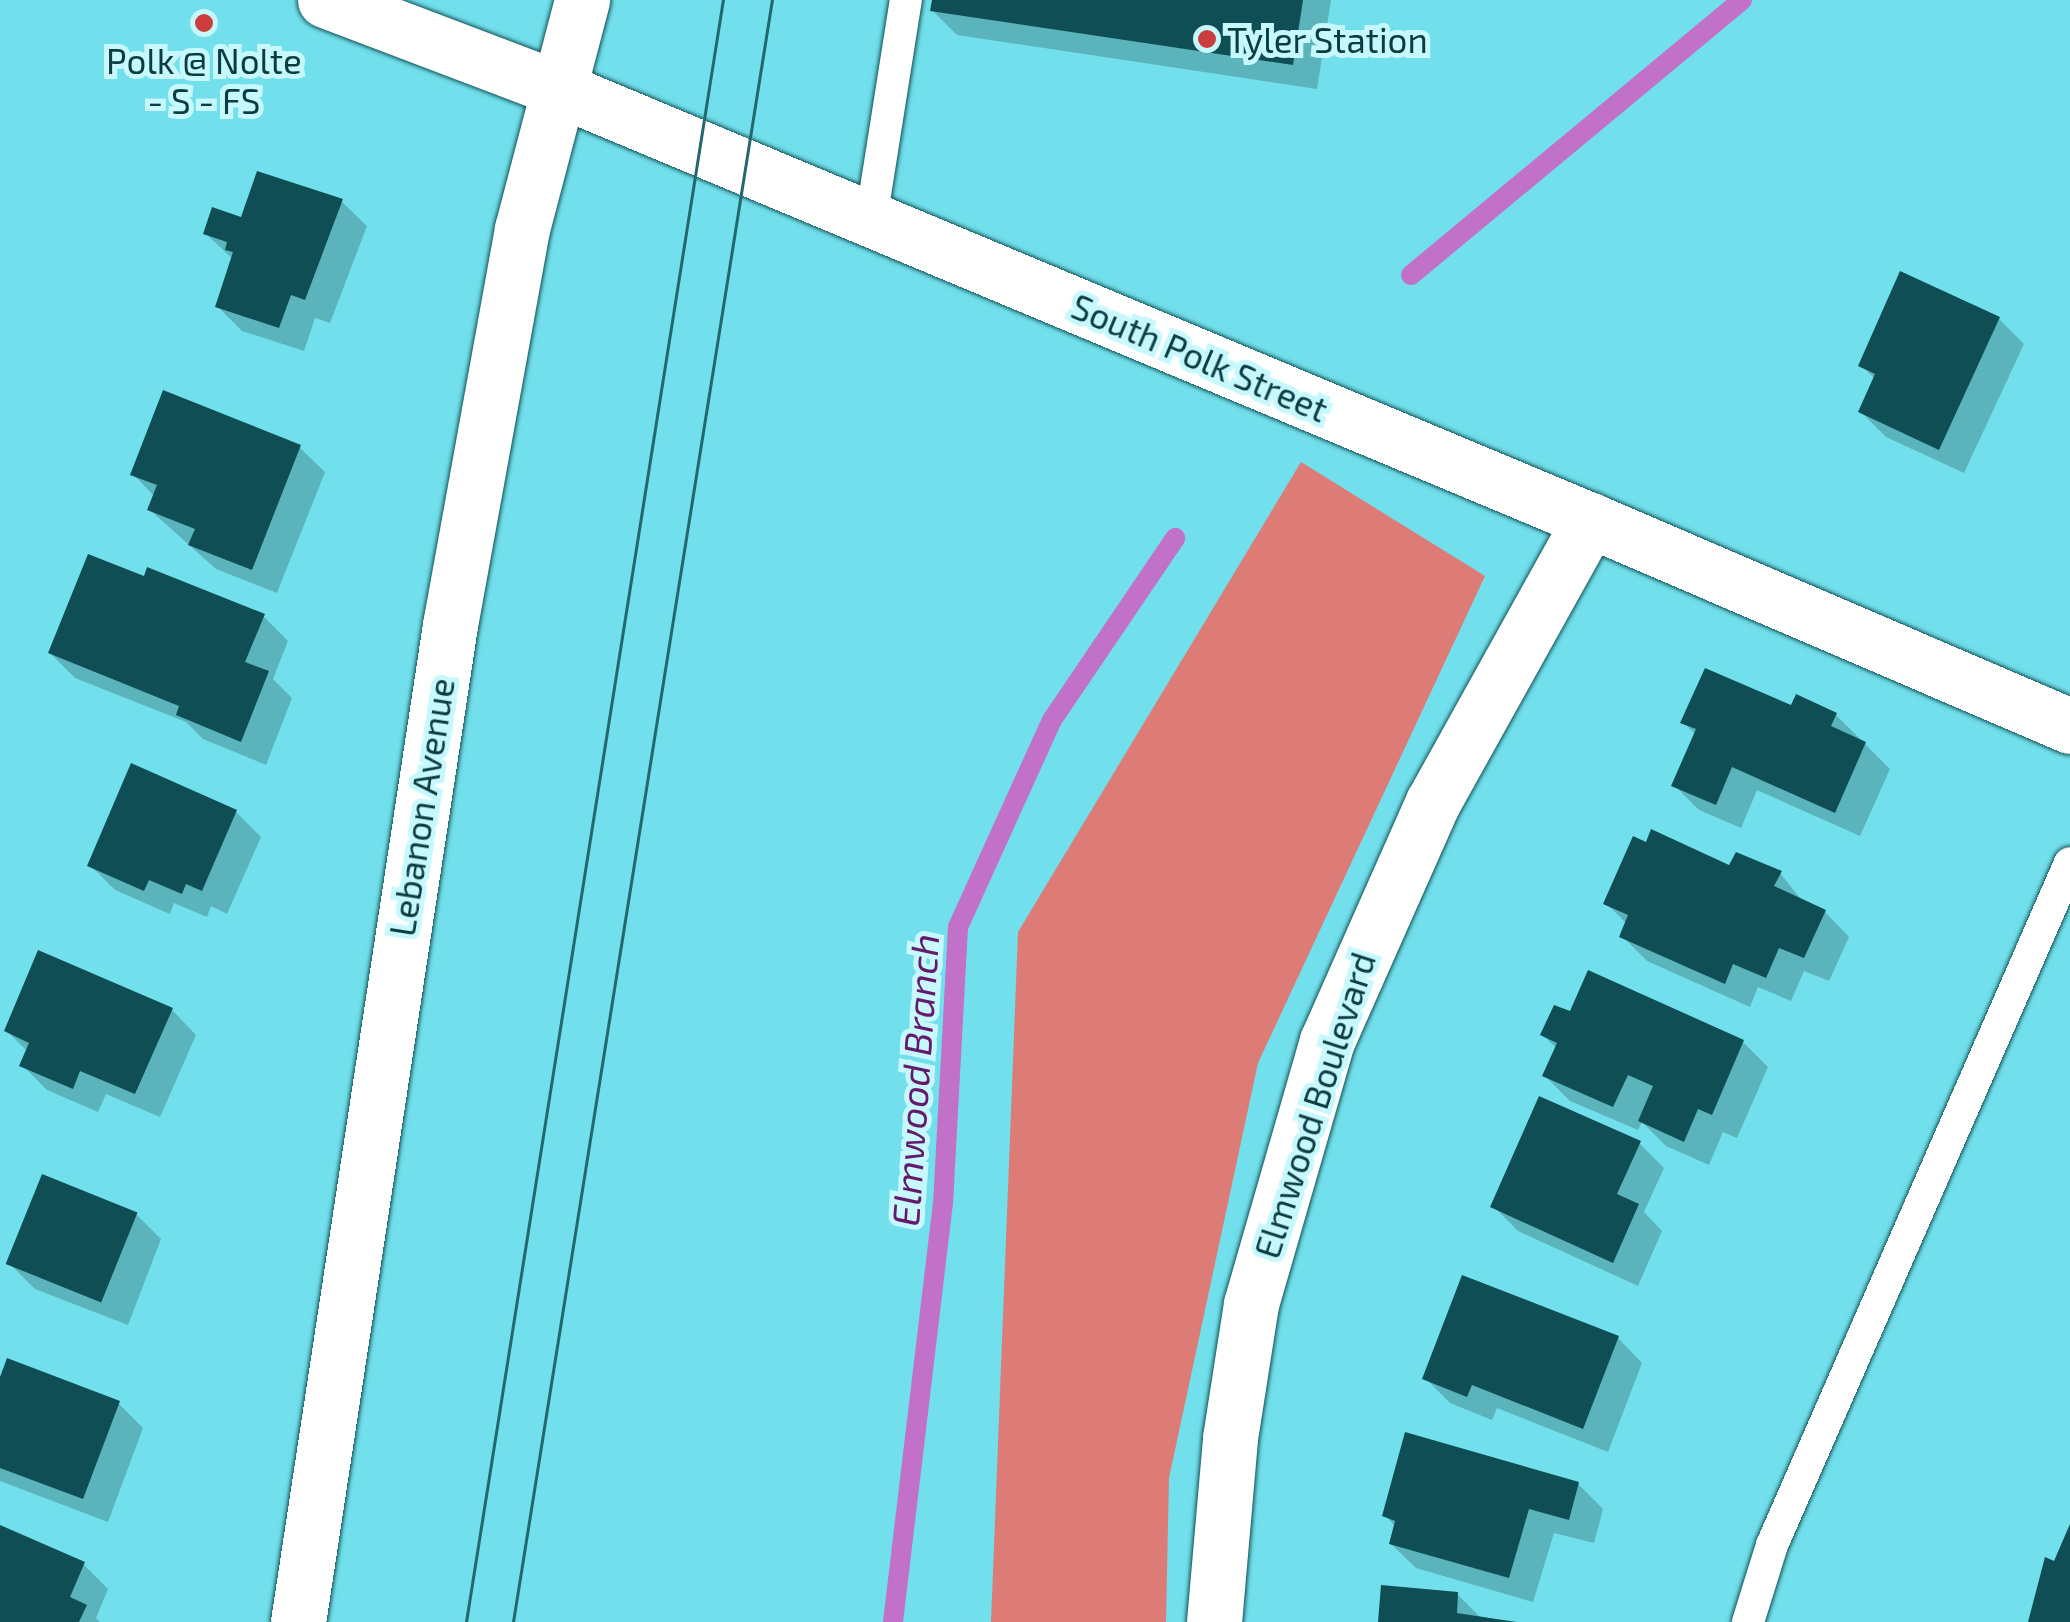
<!DOCTYPE html>
<html>
<head>
<meta charset="utf-8">
<style>
  body { margin:0 }
  #map { position:relative; width:2070px; height:1622px; overflow:hidden; background:#72e0ec; font-family:"Exo 2",sans-serif }
  div>[style] { position:absolute }
  .green>* { inset:0; background:#dd7c76 }
  .shadow>* { inset:0; background:#0003 }
  .stream>* { height:20px; margin:-10px; padding:0 10px; transform-origin:10px; border-radius:10px; background:#c271c8 }
  .building>* { inset:0; background:#0e4e54; transform-origin:0 0 }
  .roads { filter:drop-shadow(0 0 2px #115056) drop-shadow(0 0 2px #115056) }
  .lane>* { height:32px; margin:-16px; padding:0 16px; transform-origin:16px; border-radius:16px; background:#fff }
  .street>* { height:55px; margin:-27.5px; padding:0 27.5px; transform-origin:27.5px; border-radius:27.5px; background:#fff }
  .secondary>* { height:55px; margin:-27.5px; padding:0 27.5px; transform-origin:27.5px; border-radius:27.5px; background:#fff }
  .tram>* { height:2.5px; margin:-1.25px; padding:0 1.25px; transform-origin:1.25px; border-radius:1.25px; background:#25676e }
  .dots>* { width:28px; height:28px; translate:-50% -50%; box-sizing:border-box; border:5px solid #c6f8fd; border-radius:50% }
  span { translate:-50% -50%; white-space:nowrap; text-align:center; line-height:1.15; -webkit-text-stroke:10px #c6f8fd; paint-order:stroke }
  .poi-label { font-size:35px; color:#0a3c41 }
  .left { translate:0 -50%; text-align:left }
  .street-label { font-size:35px; color:#0a3c41 }
  .water-label { font-size:38px; color:#641a6b; font-style:italic }
</style>
</head>
<body>
<div id="map">
  <div class="green">
    <div style="clip-path:polygon(1301px 462px,1485px 576px,1258px 1063px,1169px 1478px,1166px 1622px,991px 1622px,1018px 932px)"></div>
  </div>
  <div class="shadow">
    <div style="clip-path:polygon(934px 0,1331px 0,1317px 89px,957px 35px,932px 10px)"></div>
    <div style="clip-path:polygon(259px 174px,342px 202px,367px 226px,330px 323px,315px 318px,304px 351px,242px 331px,217px 306px,233px 259px,206px 234px,243px 220px)"></div>
    <div style="clip-path:polygon(1999px 319px,2024px 344px,1964px 473px,1886px 437px,1861px 412px,1876px 380px,1861px 365px)"></div>
    <div style="clip-path:polygon(300px 448px,325px 472px,277px 593px,216px 569px,150px 510px,155px 497px,133px 474px)"></div>
    <div style="clip-path:polygon(145px 580px,263px 616px,288px 641px,273px 679px,292px 698px,266px 765px,203px 739px,186px 722px,75px 678px,50px 653px)"></div>
    <div style="clip-path:polygon(1792px 709px,1836px 715px,1890px 769px,1860px 836px,1757px 790px,1741px 828px,1699px 810px,1674px 785px,1696px 735px,1683px 722px)"></div>
    <div style="clip-path:polygon(236px 812px,261px 837px,227px 914px,211px 906px,207px 917px,174px 903px,170px 914px,115px 890px,90px 865px)"></div>
    <div style="clip-path:polygon(1731px 868px,1780px 873px,1803px 902px,1825px 912px,1849px 937px,1829px 981px,1804px 971px,1791px 1001px,1758px 987px,1750px 1007px,1647px 961px,1622px 936px,1627px 924px,1606px 903px)"></div>
    <div style="clip-path:polygon(1589px 974px,1743px 1042px,1768px 1067px,1737px 1138px,1723px 1132px,1709px 1165px,1666px 1146px,1642px 1122px,1638px 1130px,1570px 1101px,1545px 1076px,1557px 1049px,1543px 1035px,1571px 1015px)"></div>
    <div style="clip-path:polygon(172px 1010px,196px 1035px,160px 1117px,106px 1094px,98px 1112px,47px 1090px,22px 1065px,28px 1052px,7px 1031px)"></div>
    <div style="clip-path:polygon(1639px 1143px,1664px 1168px,1644px 1212px,1662px 1231px,1638px 1286px,1518px 1231px,1493px 1206px)"></div>
    <div style="clip-path:polygon(136px 1214px,161px 1239px,128px 1325px,35px 1289px,10px 1264px)"></div>
    <div style="clip-path:polygon(1618px 1338px,1642px 1363px,1608px 1452px,1497px 1408px,1492px 1420px,1450px 1403px,1425px 1378px)"></div>
    <div style="clip-path:polygon(0 1384px,118px 1403px,143px 1428px,108px 1522px,0 1481px)"></div>
    <div style="clip-path:polygon(1578px 1484px,1603px 1509px,1594px 1543px,1554px 1533px,1533px 1602px,1416px 1568px,1391px 1544px,1396px 1527px,1385px 1515px)"></div>
    <div style="clip-path:polygon(0 1528px,83px 1564px,108px 1589px,96px 1618px,100px 1622px,0 1622px)"></div>
    <div style="clip-path:polygon(1457px 1594px,1480px 1617px,1518px 1622px,1381px 1622px)"></div>
  </div>
  <div class="stream">
    <div style="left:1411px;top:275px;width:430px;rotate:-39.7deg"></div>
    <div style="left:893px;top:1622px;width:421px;rotate:-83.2deg"></div>
    <div style="left:943px;top:1204px;width:277px;rotate:-86.9deg"></div>
    <div style="left:958px;top:927px;width:227px;rotate:-65.6deg"></div>
    <div style="left:1052px;top:720px;width:220px;rotate:-55.9deg"></div>
  </div>
  <div class="building">
    <div style="clip-path:polygon(932px 0,1303px 0,1293px 65px,930px 11px)"></div>
    <div style="clip-path:polygon(257px 171px,343px 199px,305px 300px,291px 295px,279px 328px,215px 307px,233px 252px,225px 250px,227px 242px,203px 234px,212px 207px,241px 217px)"></div>
    <div style="clip-path:polygon(1900px 271px,2000px 317px,1939px 450px,1858px 412px,1875px 374px,1858px 366px)"></div>
    <div style="clip-path:polygon(163px 390px,301px 445px,252px 570px,188px 545px,195px 529px,147px 510px,157px 485px,130px 475px)"></div>
    <div style="clip-path:polygon(88px 554px,144px 576px,147px 567px,265px 614px,245px 662px,269px 671px,241px 742px,176px 715px,179px 706px,48px 653px)"></div>
    <div style="clip-path:polygon(1705px 668px,1791px 705px,1796px 694px,1837px 713px,1831px 726px,1866px 742px,1835px 813px,1732px 767px,1716px 805px,1671px 786px,1696px 729px,1680px 723px)"></div>
    <div style="clip-path:polygon(131px 763px,237px 810px,202px 891px,186px 884px,182px 894px,149px 880px,144px 891px,87px 866px)"></div>
    <div style="clip-path:polygon(1651px 829px,1729px 865px,1736px 852px,1782px 871px,1774px 886px,1826px 910px,1804px 958px,1779px 948px,1766px 978px,1733px 964px,1725px 984px,1619px 937px,1628px 915px,1603px 904px,1633px 836px,1646px 842px)"></div>
    <div style="clip-path:polygon(38px 950px,173px 1008px,135px 1094px,80px 1071px,73px 1089px,19px 1066px,29px 1043px,4px 1031px)"></div>
    <div style="clip-path:polygon(1588px 970px,1744px 1040px,1712px 1115px,1698px 1109px,1684px 1142px,1638px 1121px,1653px 1086px,1628px 1075px,1613px 1107px,1542px 1076px,1557px 1043px,1540px 1035px,1554px 1005px,1570px 1011px)"></div>
    <div style="clip-path:polygon(1539px 1096px,1641px 1141px,1617px 1194px,1639px 1204px,1613px 1263px,1490px 1207px)"></div>
    <div style="left:42px;top:1174px;width:103px;height:97px;rotate:22deg"></div>
    <div style="clip-path:polygon(1462px 1275px,1619px 1336px,1583px 1429px,1472px 1385px,1467px 1397px,1422px 1379px)"></div>
    <div style="clip-path:polygon(7px 1358px,120px 1401px,83px 1499px,0 1468px,0 1377px)"></div>
    <div style="clip-path:polygon(1405px 1432px,1579px 1482px,1569px 1520px,1529px 1509px,1509px 1578px,1389px 1544px,1395px 1521px,1382px 1516px)"></div>
    <div style="clip-path:polygon(2070px 1524px,2070px 1622px,2028px 1622px,2045px 1557px,2054px 1561px)"></div>
    <div style="clip-path:polygon(0 1525px,85px 1562px,70px 1597px,87px 1605px,79px 1622px,0 1622px)"></div>
    <div style="clip-path:polygon(1381px 1585px,1458px 1592px,1457px 1613px,1516px 1622px,1378px 1622px)"></div>
  </div>
  <div class="roads">
    <div class="lane">
      <div style="left:871px;top:220px;width:223px;rotate:-81deg"></div>
      <div style="left:1748px;top:1622px;width:81px;rotate:-72.7deg"></div>
      <div style="left:1772px;top:1545px;width:744px;rotate:-66.4deg"></div>
    </div>
    <div class="street">
      <div style="left:298px;top:1622px;width:1009px;rotate:-81.33deg"></div>
      <div style="left:450px;top:625px;width:402px;rotate:-79.7deg"></div>
      <div style="left:522px;top:229px;width:237px;rotate:-75.3deg"></div>
      <div style="left:1214px;top:1622px;width:185px;rotate:-85deg"></div>
      <div style="left:1230px;top:1438px;width:136px;rotate:-81.1deg"></div>
      <div style="left:1251px;top:1304px;width:274px;rotate:-73.9deg"></div>
      <div style="left:1327px;top:1041px;width:261px;rotate:-66.1deg"></div>
      <div style="left:1433px;top:802px;width:323px;rotate:-60.9deg"></div>
      <div style="left:1590px;top:520px;width:522px;rotate:23.23deg"></div>
    </div>
    <div class="secondary">
      <div style="left:325px;top:0;width:250px;rotate:20.8deg"></div>
      <div style="left:559px;top:89px;width:1117px;rotate:22.69deg"></div>
    </div>
  </div>
  <div class="tram">
    <div style="left:466px;top:1622px;width:1642px;rotate:-81deg"></div>
    <div style="left:513px;top:1622px;width:1643px;rotate:-80.93deg"></div>
  </div>
  <div class="dots">
    <div style="left:204px;top:23px;background:#cc3d3e"></div>
    <div style="left:1207px;top:39px;background:#cc3d3e"></div>
  </div>
  <div class="poi-label">
    <span class="left" style="left:1227px;top:39px">Tyler Station</span>
    <span style="left:204px;top:80px">Polk @ Nolte<br>- S - FS</span>
  </div>
  <div class="street-label">
    <span style="left:1200px;top:357px;rotate:23deg">South Polk Street</span>
    <span style="left:421px;top:807px;rotate:-81deg">Lebanon Avenue</span>
    <span style="left:1314px;top:1105px;rotate:-72deg">Elmwood Boulevard</span>
  </div>
  <div class="water-label">
    <span style="left:915px;top:1080px;rotate:-86deg">Elmwood Branch</span>
  </div>
</div>
</body>
</html>
